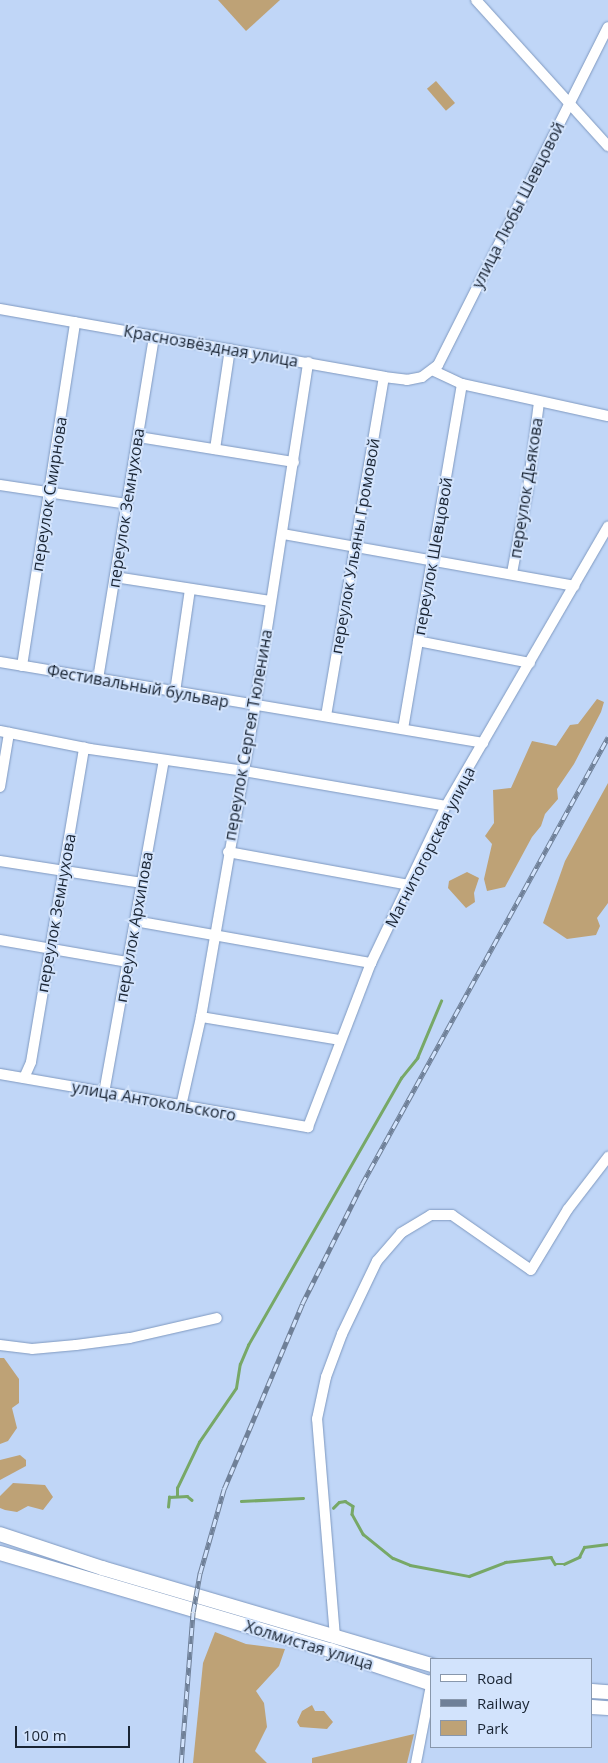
<!DOCTYPE html>
<html>
<head>
<meta charset="utf-8">
<style>
  body { margin:0 }
  #map { position:relative; width:608px; height:1763px; overflow:hidden; background:#c0d6f7; font-family:"Open Sans",sans-serif }
  div>[style] { position:absolute }
  .green>* { inset:0; background:#bea276; transform-origin:0 0 }
  .stream>* { height:2.5px; margin:-1.25px; padding:0 1.25px; transform-origin:1.25px; border-radius:1.25px; background:#77a867 }
  .roads { filter:drop-shadow(0 0 1px #7f99c0) drop-shadow(0 0 1px #7f99c0) }
  .minor>* { height:10px; margin:-5px; padding:0 5px; transform-origin:5px; border-radius:5px; background:#fff }
  .highway>* { height:14px; margin:-7px; padding:0 7px; transform-origin:7px; border-radius:7px; background:#fff }
  .rail>* { height:4.5px; margin-top:-2.25px; transform-origin:0; background:repeating-linear-gradient(90deg,#d2e3fc 0 8px,#6f8098 0 16px); box-sizing:border-box; border-block:1px solid #6f8098 }
  span { translate:-50% -50%; white-space:nowrap; text-align:center; line-height:1.15; -webkit-text-stroke:4px #d2e3fc; paint-order:stroke }
  .street-label { font-size:16px; color:#1a2534 }
  .legend { position:absolute; left:430px; top:1658px; width:162px; height:90px; box-sizing:border-box; background:#d2e3fc; border:1px solid #8897ac; margin:0; padding:6px 9px; list-style:none; font-size:15px; color:#1a2534 }
  .legend li { display:flex; align-items:center; gap:10px; height:25px }
  .legend b { width:25px; border:1px solid #8897ac }
  .scale { position:absolute; left:15px; top:1726px; width:115px; height:22px; box-sizing:border-box; border:2px solid #1a2534; border-top:0; padding-left:6px; font-size:15px; line-height:18px; white-space:nowrap; color:#1a2534; -webkit-text-stroke:4px #d2e3fc; paint-order:stroke }
</style>
</head>
<body>
<div id="map">
  <div class="green">
    <div style="clip-path:polygon(218px 0,280px 0,246px 31px)"></div>
    <div style="left:436px;top:81px;width:29px;height:12px;rotate:49deg"></div>
    <div style="clip-path:polygon(597px 699px,604px 702px,601px 712px,574px 764px,557px 789px,558px 799px,545px 814px,541px 826px,532px 837px,505px 887px,487px 891px,484px 879px,492px 844px,485px 836px,494px 823px,493px 790px,511px 788px,532px 741px,556px 746px,570px 725px,578px 724px)"></div>
    <div style="clip-path:polygon(608px 783px,608px 903px,597px 918px,600px 926px,596px 935px,567px 939px,543px 923px,565px 861px)"></div>
    <div style="clip-path:polygon(467px 872px,479px 878px,474px 893px,475px 902px,466px 908px,448px 888px,449px 881px)"></div>
    <div style="clip-path:polygon(0 1358px,4px 1358px,19px 1379px,19px 1403px,12px 1408px,17px 1428px,8px 1441px,0 1444px)"></div>
    <div style="clip-path:polygon(20px 1455px,26px 1460px,26px 1466px,0 1480px,0 1460px)"></div>
    <div style="clip-path:polygon(13px 1483px,45px 1485px,53px 1497px,43px 1510px,28px 1506px,17px 1512px,5px 1510px,0 1508px,0 1496px)"></div>
    <div style="clip-path:polygon(215px 1632px,246px 1644px,285px 1649px,279px 1666px,256px 1691px,264px 1703px,267px 1727px,255px 1751px,267px 1763px,193px 1763px,203px 1663px)"></div>
    <div style="clip-path:polygon(312px 1705px,315px 1711px,324px 1711px,333px 1722px,327px 1729px,300px 1727px,297px 1722px,302px 1711px)"></div>
    <div style="clip-path:polygon(414px 1734px,407px 1763px,312px 1763px,312px 1758px)"></div>
  </div>
  <div class="stream">
    <div style="left:177px;top:1495px;width:7px;rotate:-90deg"></div>
    <div style="left:177px;top:1488px;width:51px;rotate:-64.4deg"></div>
    <div style="left:199px;top:1442px;width:65px;rotate:-55.6deg"></div>
    <div style="left:236px;top:1388px;width:24px;rotate:-81deg"></div>
    <div style="left:240px;top:1364px;width:21px;rotate:-67deg"></div>
    <div style="left:248px;top:1345px;width:308px;rotate:-60.2deg"></div>
    <div style="left:401px;top:1078px;width:26px;rotate:-51deg"></div>
    <div style="left:417px;top:1058px;width:62px;rotate:-67.2deg"></div>
    <div style="left:241px;top:1501px;width:62px;rotate:-2.8deg"></div>
    <div style="left:168px;top:1507px;width:10px;rotate:-84deg"></div>
    <div style="left:169px;top:1497px;width:18px;rotate:-3deg"></div>
    <div style="left:187px;top:1496px;width:6px;rotate:39deg"></div>
    <div style="left:333px;top:1508px;width:8px;rotate:-45deg"></div>
    <div style="left:339px;top:1502px;width:6px;rotate:-9deg"></div>
    <div style="left:345px;top:1501px;width:9px;rotate:32deg"></div>
    <div style="left:353px;top:1506px;width:8px;rotate:97deg"></div>
    <div style="left:352px;top:1514px;width:23px;rotate:61deg"></div>
    <div style="left:363px;top:1534px;width:38px;rotate:39deg"></div>
    <div style="left:393px;top:1558px;width:18px;rotate:22deg"></div>
    <div style="left:410px;top:1565px;width:60px;rotate:10.6deg"></div>
    <div style="left:469px;top:1576px;width:39px;rotate:-21deg"></div>
    <div style="left:505px;top:1562px;width:46px;rotate:-6.2deg"></div>
    <div style="left:551px;top:1557px;width:8px;rotate:60deg"></div>
    <div style="left:555px;top:1564px;width:9px"></div>
    <div style="left:564px;top:1564px;width:17px;rotate:-25deg"></div>
    <div style="left:579px;top:1557px;width:11px;rotate:-63deg"></div>
    <div style="left:584px;top:1547px;width:24px;rotate:-7deg"></div>
  </div>
  <div class="roads">
    <div class="minor">
      <div style="left:476px;top:0;width:197px;rotate:47.9deg"></div>
      <div style="left:0;top:309px;width:390px;rotate:10deg"></div>
      <div style="left:384px;top:377px;width:23px;rotate:7deg"></div>
      <div style="left:407px;top:380px;width:15px;rotate:-11deg"></div>
      <div style="left:422px;top:377px;width:20px;rotate:-37deg"></div>
      <div style="left:438px;top:365px;width:378px;rotate:-63.3deg"></div>
      <div style="left:432px;top:370px;width:33px;rotate:25deg"></div>
      <div style="left:462px;top:384px;width:149px;rotate:12.4deg"></div>
      <div style="left:139px;top:437px;width:157px;rotate:9.2deg"></div>
      <div style="left:215px;top:449px;width:101px;rotate:-81.5deg"></div>
      <div style="left:0;top:485px;width:128px;rotate:8.5deg"></div>
      <div style="left:283px;top:534px;width:296px;rotate:10.1deg"></div>
      <div style="left:512px;top:573px;width:86px;rotate:-79.3deg"></div>
      <div style="left:528px;top:488px;width:87px;rotate:-82.7deg"></div>
      <div style="left:115px;top:577px;width:157px;rotate:8.8deg"></div>
      <div style="left:418px;top:641px;width:114px;rotate:11.1deg"></div>
      <div style="left:0;top:662px;width:490px;rotate:9.5deg"></div>
      <div style="left:22px;top:666px;width:348px;rotate:-81.2deg"></div>
      <div style="left:98px;top:679px;width:348px;rotate:-80.7deg"></div>
      <div style="left:175px;top:692px;width:104px;rotate:-81.7deg"></div>
      <div style="left:326px;top:716px;width:344px;rotate:-80.3deg"></div>
      <div style="left:403px;top:729px;width:350px;rotate:-80.3deg"></div>
      <div style="left:0;top:731px;width:92px;rotate:11.3deg"></div>
      <div style="left:90px;top:749px;width:156px;rotate:8.1deg"></div>
      <div style="left:244px;top:771px;width:205px;rotate:9.8deg"></div>
      <div style="left:0;top:787px;width:55px;rotate:-80.5deg"></div>
      <div style="left:228px;top:852px;width:185px;rotate:10.3deg"></div>
      <div style="left:0;top:861px;width:144px;rotate:8.8deg"></div>
      <div style="left:135px;top:921px;width:240px;rotate:10.1deg"></div>
      <div style="left:0;top:940px;width:130px;rotate:9.8deg"></div>
      <div style="left:201px;top:1017px;width:141px;rotate:9.4deg"></div>
      <div style="left:0;top:1074px;width:313px;rotate:9.8deg"></div>
      <div style="left:308px;top:1127px;width:176px;rotate:-69deg"></div>
      <div style="left:371px;top:963px;width:174px;rotate:-64.5deg"></div>
      <div style="left:446px;top:806px;width:323px;rotate:-59.9deg"></div>
      <div style="left:24px;top:1078px;width:17px;rotate:-66deg"></div>
      <div style="left:31px;top:1062px;width:319px;rotate:-80.4deg"></div>
      <div style="left:104px;top:1093px;width:338px;rotate:-79.8deg"></div>
      <div style="left:181px;top:1106px;width:91px;rotate:-77.3deg"></div>
      <div style="left:201px;top:1017px;width:316px;rotate:-80.1deg"></div>
      <div style="left:255px;top:706px;width:348px;rotate:-81.2deg"></div>
      <div style="left:0;top:1345px;width:32px;rotate:7deg"></div>
      <div style="left:32px;top:1349px;width:44px;rotate:-5.2deg"></div>
      <div style="left:76px;top:1345px;width:54px;rotate:-7.4deg"></div>
      <div style="left:130px;top:1338px;width:89px;rotate:-12.9deg"></div>
      <div style="left:335px;top:1637px;width:219px;rotate:-94.7deg"></div>
      <div style="left:317px;top:1419px;width:43px;rotate:-77.9deg"></div>
      <div style="left:326px;top:1377px;width:46px;rotate:-69.6deg"></div>
      <div style="left:342px;top:1334px;width:81px;rotate:-64.4deg"></div>
      <div style="left:377px;top:1261px;width:37px;rotate:-49deg"></div>
      <div style="left:401px;top:1233px;width:35px;rotate:-31deg"></div>
      <div style="left:431px;top:1215px;width:21px"></div>
      <div style="left:452px;top:1215px;width:96px;rotate:34.8deg"></div>
      <div style="left:531px;top:1270px;width:71px;rotate:-58.8deg"></div>
      <div style="left:568px;top:1209px;width:66px;rotate:-52.4deg"></div>
      <div style="left:416px;top:1763px;width:85px;rotate:-79.1deg"></div>
    </div>
    <div class="highway">
      <div style="left:0;top:1534px;width:108px;rotate:18.4deg"></div>
      <div style="left:102px;top:1568px;width:344px;rotate:16.4deg"></div>
      <div style="left:0;top:1553px;width:344px;rotate:16.4deg"></div>
      <div style="left:330px;top:1650px;width:108px;rotate:18.4deg"></div>
      <div style="left:592px;top:1691px;width:16px;rotate:4deg"></div>
      <div style="left:592px;top:1707px;width:16px;rotate:4deg"></div>
    </div>
  </div>
  <div class="rail">
    <div style="left:181px;top:1763px;width:151px;rotate:-85.5deg"></div>
    <div style="left:193px;top:1612px;width:40px;rotate:-80deg"></div>
    <div style="left:200px;top:1573px;width:87px;rotate:-74.1deg"></div>
    <div style="left:224px;top:1489px;width:201px;rotate:-67.1deg"></div>
    <div style="left:302px;top:1304px;width:134px;rotate:-63.4deg"></div>
    <div style="left:362px;top:1184px;width:510px;rotate:-61.17deg"></div>
  </div>
  <div class="street-label">
    <span style="left:518px;top:205px;rotate:-63deg">улица Любы Шевцовой</span>
    <span style="left:211px;top:346px;rotate:10deg">Краснозвёздная улица</span>
    <span style="left:526px;top:488px;rotate:-81deg">переулок Дьякова</span>
    <span style="left:49px;top:494px;rotate:-81deg">переулок Смирнова</span>
    <span style="left:126px;top:508px;rotate:-81deg">переулок Земнухова</span>
    <span style="left:355px;top:546px;rotate:-80deg">переулок Ульяны Громовой</span>
    <span style="left:433px;top:556px;rotate:-80deg">переулок Шевцовой</span>
    <span style="left:138px;top:686px;rotate:10deg">Фестивальный бульвар</span>
    <span style="left:248px;top:735px;rotate:-80deg">переулок Сергея Тюленина</span>
    <span style="left:430px;top:847px;rotate:-63deg">Магнитогорская улица</span>
    <span style="left:56px;top:913px;rotate:-80deg">переулок Земнухова</span>
    <span style="left:134px;top:927px;rotate:-80deg">переулок Архипова</span>
    <span style="left:154px;top:1101px;rotate:10deg">улица Антокольского</span>
    <span style="left:309px;top:1645px;rotate:17deg">Холмистая улица</span>
  </div>
  <ul class="legend">
  <li><b style="height:6px;background:#fff"></b>Road</li>
  <li><b style="height:6px;background:#6f8098"></b>Railway</li>
  <li><b style="height:14px;background:#bea276"></b>Park</li>
  </ul>
  <div class="scale">100 m</div>
</div>
</body>
</html>
